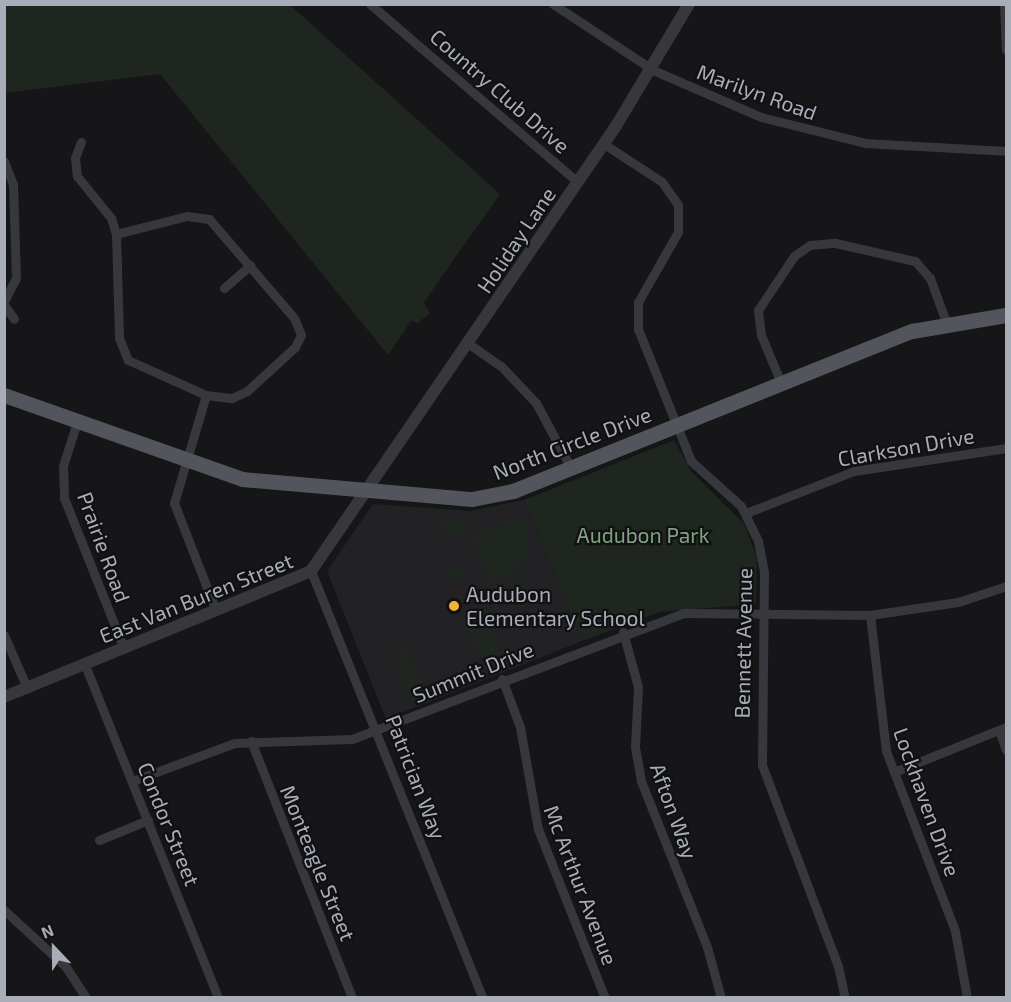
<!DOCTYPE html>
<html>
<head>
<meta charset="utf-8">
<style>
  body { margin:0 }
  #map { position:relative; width:1011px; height:1002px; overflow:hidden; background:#161618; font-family:"Exo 2",sans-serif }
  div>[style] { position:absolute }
  .built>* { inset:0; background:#222225 }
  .green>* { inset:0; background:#1e261f }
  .round { border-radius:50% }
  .minor>* { height:9px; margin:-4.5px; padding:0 4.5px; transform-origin:4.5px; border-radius:4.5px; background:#37383d }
  .tertiary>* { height:12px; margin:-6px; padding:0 6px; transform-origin:6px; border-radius:6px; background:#37383d }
  .primary>* { height:15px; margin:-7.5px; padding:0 7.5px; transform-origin:7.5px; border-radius:7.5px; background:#53555c }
  .dots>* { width:16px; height:16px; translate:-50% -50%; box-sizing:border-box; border:3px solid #111113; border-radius:50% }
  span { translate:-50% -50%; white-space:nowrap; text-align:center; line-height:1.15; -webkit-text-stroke:4.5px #111113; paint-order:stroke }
  .street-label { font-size:21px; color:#a8adb8 }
  .park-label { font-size:21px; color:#7fa381 }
  .poi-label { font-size:21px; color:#a8adb8 }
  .left { translate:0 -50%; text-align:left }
  .frame { position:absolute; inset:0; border:6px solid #a8adb8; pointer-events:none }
  .north { position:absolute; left:24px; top:918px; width:60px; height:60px; -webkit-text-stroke:4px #111113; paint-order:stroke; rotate:338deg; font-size:16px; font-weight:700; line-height:24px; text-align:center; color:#a8adb8 }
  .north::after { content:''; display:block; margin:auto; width:21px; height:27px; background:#a8adb8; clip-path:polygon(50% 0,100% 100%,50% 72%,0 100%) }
</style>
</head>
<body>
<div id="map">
  <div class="built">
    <div style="clip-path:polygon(524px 500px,582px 641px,386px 719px,327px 571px,373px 504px,470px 511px)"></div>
  </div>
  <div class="green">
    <div style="clip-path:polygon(4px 5px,290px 5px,500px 194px,424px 302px,430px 313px,418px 323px,411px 321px,388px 355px,160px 74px,5px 93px)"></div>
    <div style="clip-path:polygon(674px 440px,691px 471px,744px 524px,757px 557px,756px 604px,659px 612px,582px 641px,524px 500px)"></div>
    <div style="clip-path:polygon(525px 515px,528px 556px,509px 575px,489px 584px,473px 535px)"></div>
    <div style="clip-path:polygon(465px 521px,467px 536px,434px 531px,435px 523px)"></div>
    <div class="round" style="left:447px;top:565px;width:16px;height:16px"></div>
    <div class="round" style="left:507px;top:579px;width:20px;height:20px"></div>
    <div style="clip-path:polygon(486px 605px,501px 648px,482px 659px,459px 616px)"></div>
    <div style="clip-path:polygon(408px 650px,424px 699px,412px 704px,393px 655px)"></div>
  </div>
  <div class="minor">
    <div style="left:370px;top:4px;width:274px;rotate:40.6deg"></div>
    <div style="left:553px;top:4px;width:120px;rotate:33.4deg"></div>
    <div style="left:653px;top:70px;width:118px;rotate:23.5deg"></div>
    <div style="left:761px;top:117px;width:107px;rotate:14deg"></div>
    <div style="left:865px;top:143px;width:141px;rotate:3.2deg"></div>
    <div style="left:1004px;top:4px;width:46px;rotate:87.5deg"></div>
    <div style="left:81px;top:142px;width:17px;rotate:111deg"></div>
    <div style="left:75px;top:158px;width:18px;rotate:84deg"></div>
    <div style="left:77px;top:176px;width:54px;rotate:51deg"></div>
    <div style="left:111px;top:218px;width:17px;rotate:73deg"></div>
    <div style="left:116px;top:234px;width:104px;rotate:88.3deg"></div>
    <div style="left:119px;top:338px;width:24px;rotate:68deg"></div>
    <div style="left:128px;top:360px;width:85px;rotate:24.2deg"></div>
    <div style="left:206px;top:395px;width:26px;rotate:7deg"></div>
    <div style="left:232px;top:398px;width:17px;rotate:-25deg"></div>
    <div style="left:247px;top:391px;width:65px;rotate:-42.5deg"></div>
    <div style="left:295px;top:347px;width:13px;rotate:-63deg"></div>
    <div style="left:301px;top:335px;width:18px;rotate:-112deg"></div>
    <div style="left:294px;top:318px;width:130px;rotate:-130.6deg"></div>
    <div style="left:209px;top:219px;width:22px;rotate:-172deg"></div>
    <div style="left:187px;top:216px;width:73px;rotate:165.8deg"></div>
    <div style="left:604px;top:144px;width:69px;rotate:33.2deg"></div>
    <div style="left:662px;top:182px;width:28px;rotate:55deg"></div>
    <div style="left:678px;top:205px;width:27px;rotate:90deg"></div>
    <div style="left:678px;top:232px;width:81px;rotate:119.7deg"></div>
    <div style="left:638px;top:302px;width:27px;rotate:90deg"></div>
    <div style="left:638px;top:329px;width:142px;rotate:68.1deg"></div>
    <div style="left:691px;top:461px;width:67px;rotate:42deg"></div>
    <div style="left:741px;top:506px;width:39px;rotate:64deg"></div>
    <div style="left:758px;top:541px;width:33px;rotate:79deg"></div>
    <div style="left:764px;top:573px;width:192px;rotate:90.6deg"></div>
    <div style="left:762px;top:765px;width:215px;rotate:69.3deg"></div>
    <div style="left:838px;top:966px;width:33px;rotate:78deg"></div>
    <div style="left:4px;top:161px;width:25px;rotate:69deg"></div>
    <div style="left:13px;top:184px;width:94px;rotate:88.2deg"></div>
    <div style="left:16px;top:278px;width:27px;rotate:117deg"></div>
    <div style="left:224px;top:288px;width:35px;rotate:-41deg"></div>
    <div style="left:4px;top:305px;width:17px;rotate:54deg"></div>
    <div style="left:469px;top:344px;width:39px;rotate:35deg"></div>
    <div style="left:501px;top:366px;width:51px;rotate:46.6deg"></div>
    <div style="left:536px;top:403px;width:74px;rotate:61.7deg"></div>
    <div style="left:781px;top:383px;width:52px;rotate:-112.6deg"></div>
    <div style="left:761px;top:335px;width:25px;rotate:-97deg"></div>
    <div style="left:758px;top:310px;width:65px;rotate:-56.3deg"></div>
    <div style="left:794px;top:256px;width:19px;rotate:-35deg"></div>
    <div style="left:810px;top:245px;width:25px;rotate:-5deg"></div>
    <div style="left:835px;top:243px;width:82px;rotate:12.7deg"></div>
    <div style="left:915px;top:261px;width:23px;rotate:49deg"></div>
    <div style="left:930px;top:278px;width:47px;rotate:70deg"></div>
    <div style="left:206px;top:395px;width:113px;rotate:106.5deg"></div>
    <div style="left:174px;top:503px;width:116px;rotate:68.7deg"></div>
    <div style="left:77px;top:422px;width:46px;rotate:107.7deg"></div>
    <div style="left:63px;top:466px;width:32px;rotate:88deg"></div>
    <div style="left:64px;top:498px;width:162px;rotate:68.3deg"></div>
    <div style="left:746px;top:513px;width:116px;rotate:-21.3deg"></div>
    <div style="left:854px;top:471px;width:154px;rotate:-8.6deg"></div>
    <div style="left:311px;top:571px;width:460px;rotate:68.1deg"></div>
    <div style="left:870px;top:615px;width:137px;rotate:83.3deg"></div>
    <div style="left:886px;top:751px;width:193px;rotate:69deg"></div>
    <div style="left:955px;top:931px;width:68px;rotate:79.8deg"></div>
    <div style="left:623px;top:632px;width:57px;rotate:74.7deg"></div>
    <div style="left:638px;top:687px;width:60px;rotate:92.9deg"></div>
    <div style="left:635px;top:747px;width:35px;rotate:80deg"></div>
    <div style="left:641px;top:781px;width:179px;rotate:68.3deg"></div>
    <div style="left:707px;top:947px;width:53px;rotate:74.6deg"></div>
    <div style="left:4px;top:635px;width:58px;rotate:66.5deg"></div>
    <div style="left:85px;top:665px;width:359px;rotate:68.2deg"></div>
    <div style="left:502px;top:679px;width:51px;rotate:69.4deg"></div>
    <div style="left:520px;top:727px;width:104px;rotate:80deg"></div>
    <div style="left:538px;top:829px;width:182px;rotate:68.4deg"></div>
    <div style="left:999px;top:730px;width:21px;rotate:71deg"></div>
    <div style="left:251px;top:741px;width:276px;rotate:68.5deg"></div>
    <div style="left:894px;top:772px;width:121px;rotate:-21.9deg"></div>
    <div style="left:132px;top:781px;width:110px;rotate:-20.3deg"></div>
    <div style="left:235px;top:743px;width:117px;rotate:-2deg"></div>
    <div style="left:352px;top:739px;width:354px;rotate:-20.8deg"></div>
    <div style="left:683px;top:613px;width:187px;rotate:0.6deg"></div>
    <div style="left:870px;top:615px;width:89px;rotate:-8.4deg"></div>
    <div style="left:958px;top:602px;width:51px;rotate:-18.4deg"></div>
    <div style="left:99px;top:840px;width:53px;rotate:-22.2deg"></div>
    <div style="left:4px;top:910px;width:84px;rotate:42.6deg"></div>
    <div style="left:66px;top:967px;width:37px;rotate:57deg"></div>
  </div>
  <div class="tertiary">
    <div style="left:4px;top:697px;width:332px;rotate:-22.3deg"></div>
    <div style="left:311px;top:571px;width:539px;rotate:-55.57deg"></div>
    <div style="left:616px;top:126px;width:142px;rotate:-59.1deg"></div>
  </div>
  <div class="primary">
    <div style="left:4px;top:395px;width:252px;rotate:19.4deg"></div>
    <div style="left:242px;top:479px;width:231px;rotate:5deg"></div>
    <div style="left:472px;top:499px;width:42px;rotate:-11deg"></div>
    <div style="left:513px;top:491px;width:430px;rotate:-21.9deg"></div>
    <div style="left:912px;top:331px;width:95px;rotate:-9.7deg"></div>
  </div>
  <div class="dots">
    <div style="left:454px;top:606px;background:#f2b134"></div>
  </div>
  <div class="street-label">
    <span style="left:500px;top:91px;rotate:41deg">Country Club Drive</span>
    <span style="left:757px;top:92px;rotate:20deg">Marilyn Road</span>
    <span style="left:516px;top:240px;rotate:-56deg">Holiday Lane</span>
    <span style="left:572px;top:443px;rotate:-21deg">North Circle Drive</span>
    <span style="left:906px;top:447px;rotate:-10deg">Clarkson Drive</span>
    <span style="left:104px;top:547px;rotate:70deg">Prairie Road</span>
    <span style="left:196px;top:598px;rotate:-22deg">East Van Buren Street</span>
    <span style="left:743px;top:643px;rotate:-89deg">Bennett Avenue</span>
    <span style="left:473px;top:672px;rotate:-22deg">Summit Drive</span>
    <span style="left:416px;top:777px;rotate:69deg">Patrician Way</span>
    <span style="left:927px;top:802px;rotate:70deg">Lockhaven Drive</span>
    <span style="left:674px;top:811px;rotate:70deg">Afton Way</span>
    <span style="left:169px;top:824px;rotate:68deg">Condor Street</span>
    <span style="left:318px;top:863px;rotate:68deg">Monteagle Street</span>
    <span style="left:581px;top:885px;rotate:69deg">Mc Arthur Avenue</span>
  </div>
  <div class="park-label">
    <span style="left:643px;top:535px">Audubon Park</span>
  </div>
  <div class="poi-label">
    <span class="left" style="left:466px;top:606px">Audubon<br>Elementary School</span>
  </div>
  <div class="frame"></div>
  <div class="north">N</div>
</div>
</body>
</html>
